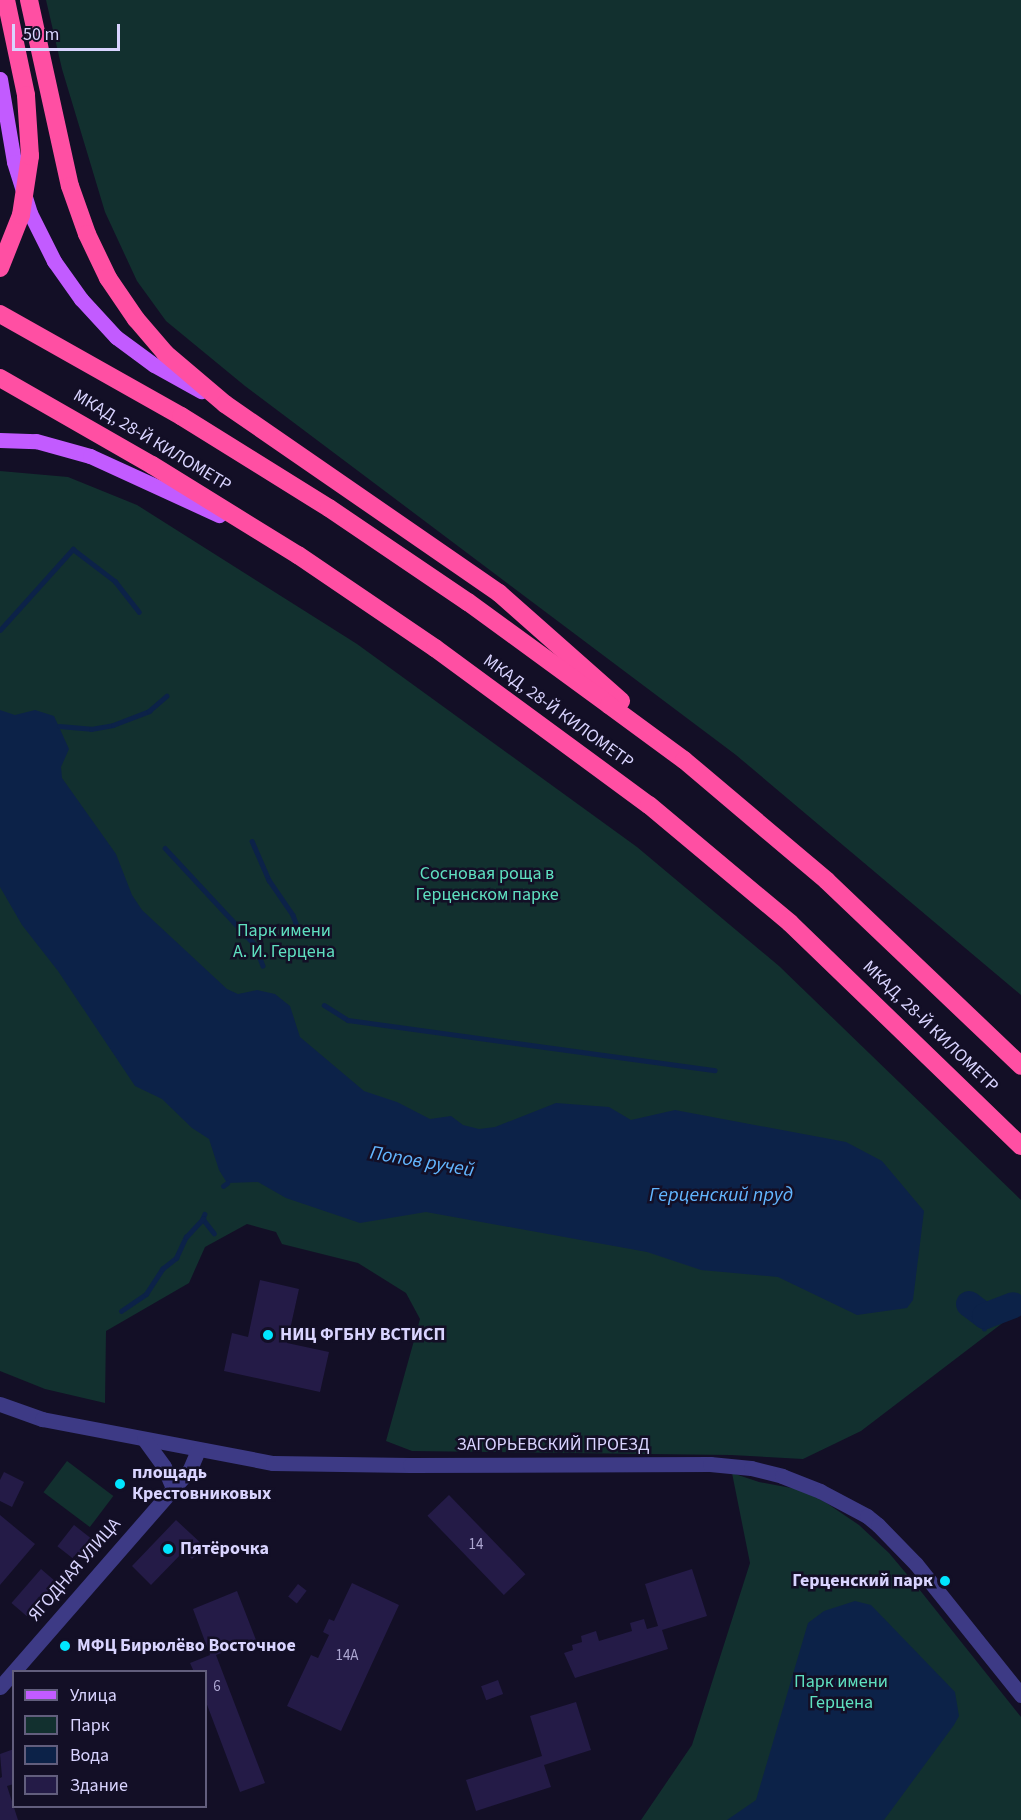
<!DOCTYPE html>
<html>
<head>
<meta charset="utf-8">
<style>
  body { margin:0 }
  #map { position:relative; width:1021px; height:1820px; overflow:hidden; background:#130f26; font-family:"Source Sans 3",sans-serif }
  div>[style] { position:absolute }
  .green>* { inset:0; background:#12302f; transform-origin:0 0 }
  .water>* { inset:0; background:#0c2248 }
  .stream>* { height:4.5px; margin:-2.25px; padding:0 2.25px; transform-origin:2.25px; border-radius:2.25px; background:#0c2248 }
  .river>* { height:26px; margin:-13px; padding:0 13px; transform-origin:13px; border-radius:13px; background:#0c2248 }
  .building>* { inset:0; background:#241b47; transform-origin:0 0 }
  .minor>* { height:15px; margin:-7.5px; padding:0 7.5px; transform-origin:7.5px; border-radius:7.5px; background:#3d3a85 }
  .major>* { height:15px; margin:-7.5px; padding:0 7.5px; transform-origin:7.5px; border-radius:7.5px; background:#c25bff }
  .highway>* { height:18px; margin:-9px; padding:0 9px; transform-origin:9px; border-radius:9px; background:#ff4fa3 }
  .highway-bridge>* { height:18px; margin:-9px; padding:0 9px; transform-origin:9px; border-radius:9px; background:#ff4fa3 }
  .dots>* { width:16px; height:16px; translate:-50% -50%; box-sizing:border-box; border:3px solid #130f26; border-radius:50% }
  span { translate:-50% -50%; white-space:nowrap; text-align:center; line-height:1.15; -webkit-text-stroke:5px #130f26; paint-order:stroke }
  .number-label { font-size:15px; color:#aca6d1 }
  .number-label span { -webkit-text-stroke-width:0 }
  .street-label { font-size:18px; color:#d9d4ff }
  .park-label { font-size:18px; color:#5fe0c0 }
  .poi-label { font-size:18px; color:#d9d4ff; font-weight:700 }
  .left { translate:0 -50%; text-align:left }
  .right { translate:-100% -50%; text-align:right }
  .water-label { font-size:20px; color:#62b6ff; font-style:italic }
  .legend { position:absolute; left:12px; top:1670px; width:195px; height:138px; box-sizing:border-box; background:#130f26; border:2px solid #625e7d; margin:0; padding:8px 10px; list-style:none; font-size:18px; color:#d9d4ff }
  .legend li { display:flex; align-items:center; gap:12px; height:30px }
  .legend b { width:30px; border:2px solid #625e7d }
  .scale { position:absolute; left:12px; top:24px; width:108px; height:27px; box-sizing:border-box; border:3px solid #d9d4ff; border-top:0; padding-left:8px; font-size:18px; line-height:21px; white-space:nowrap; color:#d9d4ff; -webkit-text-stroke:4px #130f26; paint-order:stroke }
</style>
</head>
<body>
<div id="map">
  <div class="green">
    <div style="clip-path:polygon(46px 0,1021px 0,1021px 995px,736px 755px,245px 386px,166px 321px,137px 281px,105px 212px,62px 69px)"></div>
    <div style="clip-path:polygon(0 471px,68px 477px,137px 505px,357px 644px,637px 847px,779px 966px,1021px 1200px,1021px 1309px,861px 1431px,803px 1459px,731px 1455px,412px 1451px,386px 1441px,420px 1319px,406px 1293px,358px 1263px,282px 1244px,276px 1232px,247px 1224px,205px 1247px,189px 1283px,106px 1331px,105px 1403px,45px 1389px,0 1371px)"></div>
    <div style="left:67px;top:1461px;width:58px;height:39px;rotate:37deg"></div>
    <div style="clip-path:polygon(732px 1473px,759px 1482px,802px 1490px,825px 1502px,859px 1525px,889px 1553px,915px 1584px,1021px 1717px,1021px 1820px,641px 1820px,692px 1745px,750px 1563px)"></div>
  </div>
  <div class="water">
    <div style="clip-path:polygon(0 710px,15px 715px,35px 710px,54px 716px,69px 749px,61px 767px,62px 778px,116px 854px,132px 895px,142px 910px,227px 989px,238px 994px,257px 990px,275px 994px,290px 1006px,300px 1037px,364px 1091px,397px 1102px,430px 1119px,451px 1116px,463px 1125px,479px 1129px,495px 1127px,556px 1103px,609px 1107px,631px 1120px,675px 1110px,846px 1142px,882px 1161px,924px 1211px,913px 1300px,907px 1308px,857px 1315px,778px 1277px,701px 1270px,647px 1252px,426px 1212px,360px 1223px,286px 1198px,258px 1182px,227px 1183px,219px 1170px,209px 1139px,192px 1128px,162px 1099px,135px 1086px,58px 971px,22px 925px,0 887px)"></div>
    <div style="clip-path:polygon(855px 1601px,871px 1605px,955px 1692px,959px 1716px,954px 1725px,884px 1820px,727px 1820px,756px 1800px,808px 1623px,824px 1611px)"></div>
  </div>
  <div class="stream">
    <div style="left:0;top:630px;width:109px;rotate:-48deg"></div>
    <div style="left:73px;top:549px;width:53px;rotate:37.3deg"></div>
    <div style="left:115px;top:581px;width:39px;rotate:52deg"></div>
    <div style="left:59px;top:726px;width:32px;rotate:5deg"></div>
    <div style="left:91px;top:729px;width:22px;rotate:-10deg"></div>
    <div style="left:113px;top:725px;width:39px;rotate:-21deg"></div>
    <div style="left:149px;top:711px;width:23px;rotate:-41deg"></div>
    <div style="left:252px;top:841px;width:43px;rotate:66.4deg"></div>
    <div style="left:269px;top:880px;width:42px;rotate:55.6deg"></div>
    <div style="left:293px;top:915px;width:20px;rotate:70deg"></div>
    <div style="left:165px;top:848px;width:132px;rotate:47.1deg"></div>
    <div style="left:255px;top:945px;width:22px;rotate:69deg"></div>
    <div style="left:324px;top:1005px;width:28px;rotate:32deg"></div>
    <div style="left:348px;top:1020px;width:370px;rotate:7.8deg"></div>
    <div style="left:223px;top:1186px;width:5px;rotate:-37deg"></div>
    <div style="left:205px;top:1214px;width:5px;rotate:112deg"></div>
    <div style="left:203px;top:1219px;width:18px;rotate:52deg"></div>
    <div style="left:121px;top:1311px;width:30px;rotate:-34deg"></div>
    <div style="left:146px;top:1294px;width:30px;rotate:-57deg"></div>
    <div style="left:162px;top:1269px;width:18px;rotate:-38deg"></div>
    <div style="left:176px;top:1258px;width:23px;rotate:-65deg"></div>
    <div style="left:186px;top:1237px;width:25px;rotate:-47deg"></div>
    <div style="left:984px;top:1329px;width:13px;rotate:-86deg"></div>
  </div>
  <div class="river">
    <div style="left:969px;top:1304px;width:20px;rotate:37deg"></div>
    <div style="left:985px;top:1316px;width:30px;rotate:-21deg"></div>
  </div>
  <div class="building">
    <div style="clip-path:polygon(260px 1280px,299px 1289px,287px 1343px,329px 1352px,320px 1392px,224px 1371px,232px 1333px,248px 1337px)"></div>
    <div style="clip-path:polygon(4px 1472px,24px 1482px,12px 1507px,0 1501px,0 1480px)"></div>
    <div style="left:449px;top:1495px;width:110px;height:30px;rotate:46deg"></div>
    <div style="clip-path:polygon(0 1515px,35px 1544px,0 1585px)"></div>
    <div style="clip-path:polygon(176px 1520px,204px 1546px,192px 1559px,184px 1551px,151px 1585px,132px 1566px)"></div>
    <div style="left:74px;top:1525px;width:23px;height:27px;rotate:38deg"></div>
    <div style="left:41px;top:1569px;width:20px;height:45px;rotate:41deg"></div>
    <div style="clip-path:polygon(692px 1569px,707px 1616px,662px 1630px,668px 1649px,575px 1678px,564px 1653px,573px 1650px,572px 1645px,582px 1642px,581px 1636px,596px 1631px,599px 1641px,632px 1631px,630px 1623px,644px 1619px,647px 1629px,658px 1626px,645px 1584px)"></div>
    <div style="clip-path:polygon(352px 1583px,399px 1605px,341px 1731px,287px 1706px,311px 1655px,318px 1658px,329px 1635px,323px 1632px,329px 1619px,334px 1621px)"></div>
    <div style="left:298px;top:1584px;width:11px;height:16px;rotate:38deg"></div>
    <div style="clip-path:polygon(237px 1591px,256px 1640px,216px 1655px,265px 1783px,240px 1792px,206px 1702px,206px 1672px,194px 1672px,190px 1663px,210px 1655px,193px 1609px)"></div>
    <div style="left:498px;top:1680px;width:15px;height:18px;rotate:70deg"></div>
    <div style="clip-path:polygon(576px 1702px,591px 1750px,544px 1765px,551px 1787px,476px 1811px,466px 1780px,542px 1756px,530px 1716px)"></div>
    <div style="clip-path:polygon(14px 1749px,14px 1784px,7px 1786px,18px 1820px,0 1820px,0 1778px,2px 1777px,0 1754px)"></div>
  </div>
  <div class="minor">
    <div style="left:0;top:1404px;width:45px;rotate:19.7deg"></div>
    <div style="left:42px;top:1419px;width:235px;rotate:10.8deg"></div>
    <div style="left:273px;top:1463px;width:137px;rotate:0.8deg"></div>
    <div style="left:410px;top:1465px;width:300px;rotate:-0.2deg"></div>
    <div style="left:710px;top:1464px;width:41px;rotate:5.6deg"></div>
    <div style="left:751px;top:1468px;width:32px;rotate:14deg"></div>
    <div style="left:782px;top:1476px;width:41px;rotate:21.5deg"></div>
    <div style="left:820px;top:1491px;width:53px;rotate:28deg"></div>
    <div style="left:867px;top:1516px;width:14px;rotate:39deg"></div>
    <div style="left:878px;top:1525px;width:54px;rotate:45.7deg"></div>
    <div style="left:916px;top:1564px;width:168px;rotate:51.3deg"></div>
    <div style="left:144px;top:1439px;width:34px;rotate:54deg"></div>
    <div style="left:164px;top:1467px;width:23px;rotate:67deg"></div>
    <div style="left:0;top:1687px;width:289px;rotate:-48.9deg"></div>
    <div style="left:190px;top:1469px;width:21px;rotate:-67deg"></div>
  </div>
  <div class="major">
    <div style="left:0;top:79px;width:84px;rotate:80.4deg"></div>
    <div style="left:14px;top:162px;width:53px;rotate:72.6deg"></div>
    <div style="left:30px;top:213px;width:54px;rotate:63.4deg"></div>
    <div style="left:54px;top:261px;width:47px;rotate:54.6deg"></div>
    <div style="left:81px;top:299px;width:52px;rotate:47.4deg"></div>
    <div style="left:116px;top:337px;width:47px;rotate:36.4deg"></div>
    <div style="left:154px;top:365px;width:54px;rotate:29deg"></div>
    <div style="left:0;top:440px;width:36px;rotate:2deg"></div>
    <div style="left:36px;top:441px;width:56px;rotate:15.5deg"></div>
    <div style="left:90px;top:456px;width:142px;rotate:24.6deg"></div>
  </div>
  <div class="highway">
    <div style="left:6px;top:0;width:97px;rotate:78.1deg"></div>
    <div style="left:29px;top:0;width:190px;rotate:77.6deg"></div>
    <div style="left:70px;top:186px;width:51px;rotate:70.5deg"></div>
    <div style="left:87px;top:234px;width:49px;rotate:64.5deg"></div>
    <div style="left:108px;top:278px;width:50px;rotate:55.7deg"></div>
    <div style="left:136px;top:319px;width:45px;rotate:49.5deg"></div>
    <div style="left:165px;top:353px;width:79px;rotate:40.4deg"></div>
    <div style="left:225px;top:404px;width:333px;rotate:34.6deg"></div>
    <div style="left:499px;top:593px;width:163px;rotate:41.5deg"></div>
    <div style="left:0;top:314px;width:208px;rotate:29.4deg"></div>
    <div style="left:181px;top:416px;width:174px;rotate:31.9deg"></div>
    <div style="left:329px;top:508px;width:168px;rotate:34.1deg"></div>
    <div style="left:468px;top:602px;width:175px;rotate:36.1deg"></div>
    <div style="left:609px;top:705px;width:93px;rotate:36.3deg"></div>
    <div style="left:684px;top:760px;width:187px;rotate:40.2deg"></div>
    <div style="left:827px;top:881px;width:268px;rotate:43.6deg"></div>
    <div style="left:0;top:378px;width:175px;rotate:29.8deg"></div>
    <div style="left:152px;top:465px;width:172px;rotate:31.7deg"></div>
    <div style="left:298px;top:555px;width:166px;rotate:34.2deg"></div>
    <div style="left:435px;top:648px;width:265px;rotate:36.3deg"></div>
    <div style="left:649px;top:805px;width:184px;rotate:39.9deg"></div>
    <div style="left:790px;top:923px;width:321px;rotate:44deg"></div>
  </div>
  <div class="highway-bridge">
    <div style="left:0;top:268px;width:57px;rotate:-68.4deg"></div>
    <div style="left:21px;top:215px;width:60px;rotate:-81.3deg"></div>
    <div style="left:30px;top:156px;width:61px;rotate:-93.8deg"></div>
  </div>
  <div class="dots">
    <div style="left:268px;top:1335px;background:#00e5ff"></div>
    <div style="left:120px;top:1484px;background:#00e5ff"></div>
    <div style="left:168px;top:1549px;background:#00e5ff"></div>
    <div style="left:945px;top:1581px;background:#00e5ff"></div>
    <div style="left:65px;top:1646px;background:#00e5ff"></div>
  </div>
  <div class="number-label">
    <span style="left:476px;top:1545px">14</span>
    <span style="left:347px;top:1656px">14А</span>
    <span style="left:217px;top:1687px">6</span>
  </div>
  <div class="street-label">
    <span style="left:152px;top:441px;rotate:31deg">МКАД, 28-Й КИЛОМЕТР</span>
    <span style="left:558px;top:712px;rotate:36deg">МКАД, 28-Й КИЛОМЕТР</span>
    <span style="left:930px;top:1027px;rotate:44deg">МКАД, 28-Й КИЛОМЕТР</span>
    <span style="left:553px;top:1445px">ЗАГОРЬЕВСКИЙ ПРОЕЗД</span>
    <span style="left:75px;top:1570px;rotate:-49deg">ЯГОДНАЯ УЛИЦА</span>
  </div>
  <div class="park-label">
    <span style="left:487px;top:885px">Сосновая роща в<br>Герценском парке</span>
    <span style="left:284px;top:942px">Парк имени<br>А. И. Герцена</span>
    <span style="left:841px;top:1693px">Парк имени<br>Герцена</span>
  </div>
  <div class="poi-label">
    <span class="left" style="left:280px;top:1335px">НИЦ ФГБНУ ВСТИСП</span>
    <span class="left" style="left:132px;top:1484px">площадь<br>Крестовниковых</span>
    <span class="left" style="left:180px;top:1549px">Пятёрочка</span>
    <span class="right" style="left:933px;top:1581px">Герценский парк</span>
    <span class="left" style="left:77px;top:1646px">МФЦ Бирюлёво Восточное</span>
  </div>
  <div class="water-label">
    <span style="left:422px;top:1162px;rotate:10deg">Попов ручей</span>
    <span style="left:721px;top:1195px">Герценский пруд</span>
  </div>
  <ul class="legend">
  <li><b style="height:8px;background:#c25bff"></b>Улица</li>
  <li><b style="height:16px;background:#12302f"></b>Парк</li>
  <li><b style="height:16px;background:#0c2248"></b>Вода</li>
  <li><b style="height:16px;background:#241b47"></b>Здание</li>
  </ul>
  <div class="scale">50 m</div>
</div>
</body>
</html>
